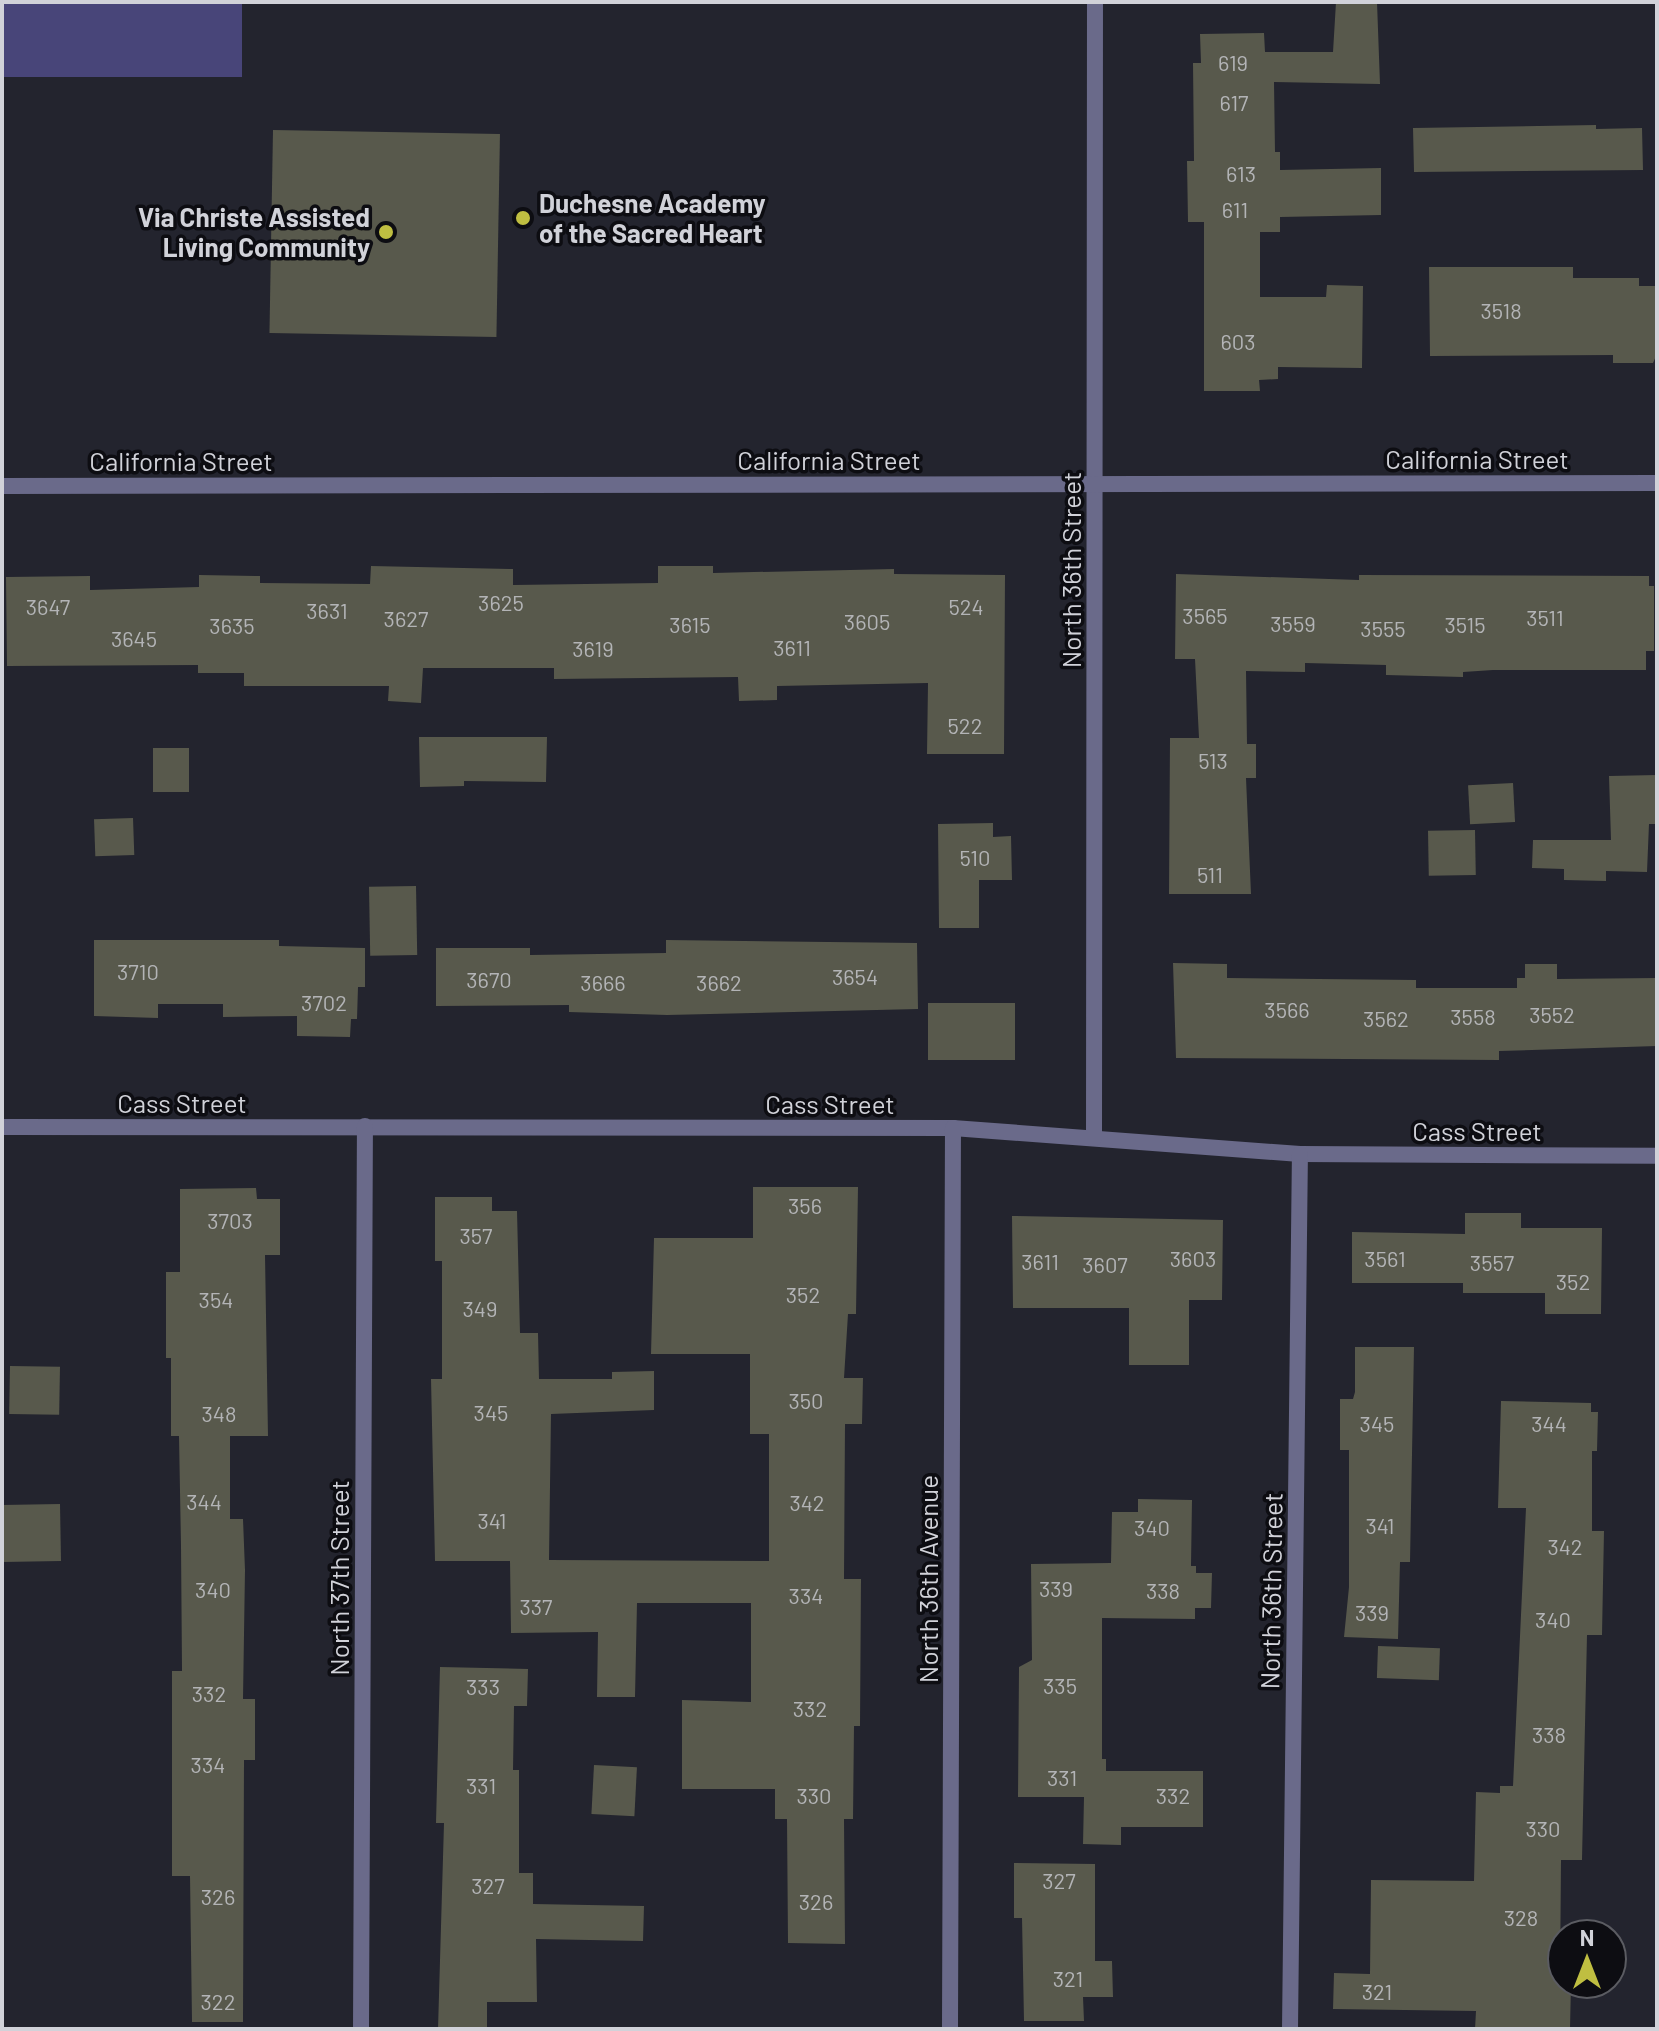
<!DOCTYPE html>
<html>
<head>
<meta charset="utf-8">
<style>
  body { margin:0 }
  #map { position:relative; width:1659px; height:2031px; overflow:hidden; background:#23242e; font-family:Barlow,sans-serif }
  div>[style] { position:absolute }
  .green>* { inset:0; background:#484579; transform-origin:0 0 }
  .building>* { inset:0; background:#58594c; transform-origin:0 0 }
  .minor>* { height:16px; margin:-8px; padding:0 8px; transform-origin:8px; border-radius:8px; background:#6a6a8a }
  .tertiary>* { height:16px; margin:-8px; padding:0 8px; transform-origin:8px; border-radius:8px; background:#6a6a8a }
  .dots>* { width:22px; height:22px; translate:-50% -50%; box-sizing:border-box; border:4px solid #0d0d12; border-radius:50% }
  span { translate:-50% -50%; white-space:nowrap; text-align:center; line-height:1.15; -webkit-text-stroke:7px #0d0d12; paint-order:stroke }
  .number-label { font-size:22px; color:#b3b4b6 }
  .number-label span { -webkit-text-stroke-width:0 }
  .poi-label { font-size:26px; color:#d1d2d9; font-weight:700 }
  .left { translate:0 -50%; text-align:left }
  .right { translate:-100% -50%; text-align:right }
  .street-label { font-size:26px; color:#d1d2d9 }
  .frame { position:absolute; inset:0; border:4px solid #d1d2d9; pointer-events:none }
  .north { position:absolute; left:1547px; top:1919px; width:80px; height:80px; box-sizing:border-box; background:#0d0d12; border:2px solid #5b5c62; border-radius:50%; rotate:0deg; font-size:22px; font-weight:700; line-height:32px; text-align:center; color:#d1d2d9 }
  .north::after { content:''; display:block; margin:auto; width:28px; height:36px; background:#bfbe41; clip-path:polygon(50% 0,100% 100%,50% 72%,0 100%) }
</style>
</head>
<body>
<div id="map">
  <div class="green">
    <div style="left:2px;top:2px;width:240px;height:75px"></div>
  </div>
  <div class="building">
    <div style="clip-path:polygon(1336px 2px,1377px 2px,1380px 84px,1274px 82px,1275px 152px,1280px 152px,1280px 170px,1381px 168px,1381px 215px,1280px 217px,1280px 232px,1260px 232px,1260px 297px,1326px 297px,1327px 285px,1363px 286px,1362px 368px,1278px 367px,1278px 379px,1259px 380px,1260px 391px,1204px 391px,1204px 222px,1188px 222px,1187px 161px,1194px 161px,1193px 63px,1201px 63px,1200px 34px,1264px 33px,1265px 52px,1333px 52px)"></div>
    <div style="clip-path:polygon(1596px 125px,1596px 129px,1642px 128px,1643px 170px,1414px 172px,1413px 128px)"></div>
    <div style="left:273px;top:130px;width:227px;height:203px;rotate:1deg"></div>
    <div style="clip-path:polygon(1429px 267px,1573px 267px,1573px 278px,1639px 278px,1639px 286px,1657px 286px,1657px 354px,1653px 363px,1613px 363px,1613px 355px,1430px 356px)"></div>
    <div style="clip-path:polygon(371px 566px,513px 569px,513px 585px,658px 583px,658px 566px,713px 566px,713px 573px,894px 569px,894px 574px,1005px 575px,1004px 754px,927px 754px,928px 683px,777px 686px,777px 700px,739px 701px,738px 677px,554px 679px,554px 668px,423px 668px,421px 703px,388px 701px,389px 686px,244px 686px,244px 673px,198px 673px,198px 665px,7px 666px,6px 577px,90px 576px,90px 590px,199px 587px,199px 575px,260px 576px,260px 583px,370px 584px)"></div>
    <div style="clip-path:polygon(1176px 574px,1359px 580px,1359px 575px,1649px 576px,1649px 586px,1654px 586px,1654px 651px,1646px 651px,1646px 670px,1493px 670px,1463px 672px,1463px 677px,1386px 675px,1386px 665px,1305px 663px,1305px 672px,1246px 671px,1247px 744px,1256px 744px,1256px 778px,1246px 778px,1251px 894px,1169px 894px,1170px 738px,1199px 738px,1195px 659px,1175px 659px)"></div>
    <div style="clip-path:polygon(419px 737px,547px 737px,546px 782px,464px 781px,464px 786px,420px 787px)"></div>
    <div style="left:153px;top:748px;width:36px;height:44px"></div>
    <div style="clip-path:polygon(1657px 775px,1657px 824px,1649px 824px,1647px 872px,1606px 871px,1606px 881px,1564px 880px,1564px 869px,1532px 868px,1533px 840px,1611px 840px,1609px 776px)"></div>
    <div style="left:1513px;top:783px;width:39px;height:45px;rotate:87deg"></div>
    <div style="left:133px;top:818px;width:37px;height:39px;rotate:88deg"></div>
    <div style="clip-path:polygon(993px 823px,993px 837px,1011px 836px,1012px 880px,979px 880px,979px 928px,939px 928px,938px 824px)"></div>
    <div style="left:1475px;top:830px;width:45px;height:47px;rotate:89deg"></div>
    <div style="left:416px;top:886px;width:69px;height:47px;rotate:89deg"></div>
    <div style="clip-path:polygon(94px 940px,279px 940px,279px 946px,365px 948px,365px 987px,358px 987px,357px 1019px,351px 1019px,350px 1037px,297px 1036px,297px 1016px,223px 1017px,223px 1004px,158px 1004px,158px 1018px,94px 1016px)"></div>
    <div style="clip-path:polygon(666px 940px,917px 943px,918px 1009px,667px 1015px,569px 1012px,569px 1005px,436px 1006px,436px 948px,530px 948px,530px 955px,666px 953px)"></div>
    <div style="clip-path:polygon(1173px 963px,1227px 964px,1227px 978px,1416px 980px,1416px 988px,1517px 988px,1517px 978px,1525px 978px,1525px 964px,1557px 964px,1557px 979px,1657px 978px,1657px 1046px,1499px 1051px,1499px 1060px,1176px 1058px)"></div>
    <div style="left:928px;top:1003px;width:87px;height:57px"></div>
    <div style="clip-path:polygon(753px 1187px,858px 1187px,856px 1314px,848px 1314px,844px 1378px,863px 1378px,862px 1424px,845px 1424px,844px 1579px,861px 1579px,860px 1726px,854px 1726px,853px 1819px,844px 1819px,845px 1944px,788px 1943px,787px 1819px,775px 1819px,775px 1789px,682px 1789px,682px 1700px,751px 1702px,751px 1603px,637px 1603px,635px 1697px,597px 1697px,598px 1632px,511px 1633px,510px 1561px,435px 1561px,431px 1379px,442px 1379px,442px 1261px,435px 1261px,435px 1197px,492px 1197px,492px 1211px,517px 1211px,520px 1333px,538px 1333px,539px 1379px,612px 1379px,612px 1372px,654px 1371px,654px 1410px,551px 1414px,549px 1560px,769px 1561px,769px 1434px,750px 1434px,750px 1354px,651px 1354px,654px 1238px,753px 1238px)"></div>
    <div style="clip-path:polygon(256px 1188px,257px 1199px,280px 1199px,280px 1255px,265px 1255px,268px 1436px,230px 1436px,230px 1519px,243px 1519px,245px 1570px,243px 1699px,255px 1699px,255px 1760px,244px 1760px,243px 2022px,192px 2022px,190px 1876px,172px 1876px,172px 1671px,182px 1671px,181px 1546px,179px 1436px,171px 1436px,171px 1358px,166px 1358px,166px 1272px,180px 1272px,180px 1189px)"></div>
    <div style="clip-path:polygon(1465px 1213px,1521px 1213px,1521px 1228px,1602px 1228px,1601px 1314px,1545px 1314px,1545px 1293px,1463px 1293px,1463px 1283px,1352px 1283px,1352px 1232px,1465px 1234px)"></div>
    <div style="clip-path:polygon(1012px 1216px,1223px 1220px,1222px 1300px,1189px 1300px,1189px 1365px,1129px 1365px,1129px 1308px,1013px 1308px)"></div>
    <div style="clip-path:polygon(1355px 1347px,1414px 1347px,1410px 1562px,1400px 1562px,1398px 1639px,1344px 1637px,1349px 1587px,1349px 1450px,1340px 1450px,1340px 1399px,1353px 1399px,1355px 1392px)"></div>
    <div style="left:10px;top:1366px;width:50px;height:48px;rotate:1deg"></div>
    <div style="clip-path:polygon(1501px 1401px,1591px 1403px,1591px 1412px,1598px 1412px,1597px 1451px,1592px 1451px,1592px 1531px,1604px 1531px,1602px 1635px,1587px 1635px,1582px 1860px,1561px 1860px,1560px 1981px,1571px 1983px,1570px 2029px,1475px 2029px,1476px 2011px,1333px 2009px,1334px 1973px,1370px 1974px,1371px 1880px,1474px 1881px,1476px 1792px,1500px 1793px,1500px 1786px,1513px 1786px,1526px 1508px,1498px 1508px)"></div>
    <div style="clip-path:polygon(1138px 1499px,1192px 1500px,1191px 1566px,1196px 1566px,1196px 1573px,1212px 1573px,1211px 1608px,1195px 1608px,1195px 1619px,1102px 1618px,1102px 1759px,1106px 1759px,1106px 1771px,1203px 1771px,1203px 1827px,1121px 1827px,1121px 1845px,1083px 1844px,1084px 1797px,1018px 1797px,1019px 1667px,1032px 1660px,1031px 1564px,1111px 1563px,1112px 1512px,1138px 1512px)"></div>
    <div style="left:60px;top:1504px;width:57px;height:58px;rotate:89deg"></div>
    <div style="left:1378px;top:1646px;width:62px;height:32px;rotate:2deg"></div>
    <div style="clip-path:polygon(440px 1667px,528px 1669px,527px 1706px,514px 1706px,513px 1770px,519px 1770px,519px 1873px,533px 1873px,533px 1904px,644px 1906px,643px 1941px,536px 1939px,537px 2002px,487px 2002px,487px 2029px,438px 2029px,444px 1823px,436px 1823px)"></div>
    <div style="left:594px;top:1765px;width:43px;height:49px;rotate:3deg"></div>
    <div style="clip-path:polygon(1014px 1863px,1095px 1864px,1095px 1961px,1112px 1961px,1113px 1997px,1083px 1997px,1084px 2021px,1024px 2021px,1022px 1918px,1014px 1918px)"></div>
  </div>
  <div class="minor">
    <div style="left:2px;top:1127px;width:951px;rotate:0.06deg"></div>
    <div style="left:953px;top:1128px;width:348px;rotate:4.3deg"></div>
    <div style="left:1300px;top:1154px;width:357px;rotate:0.3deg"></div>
    <div style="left:1094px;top:1138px;width:1136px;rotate:-89.95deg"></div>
    <div style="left:361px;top:2029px;width:903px;rotate:-89.75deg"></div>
    <div style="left:950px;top:2029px;width:901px;rotate:-89.81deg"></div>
    <div style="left:1290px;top:2029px;width:875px;rotate:-89.35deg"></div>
  </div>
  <div class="tertiary">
    <div style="left:2px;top:486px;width:1655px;rotate:-0.1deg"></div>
  </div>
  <div class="dots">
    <div style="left:523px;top:218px;background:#bfbe41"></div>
    <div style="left:386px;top:232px;background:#bfbe41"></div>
  </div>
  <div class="number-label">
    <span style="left:1233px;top:63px">619</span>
    <span style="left:1234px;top:103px">617</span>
    <span style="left:1241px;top:174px">613</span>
    <span style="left:1235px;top:210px">611</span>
    <span style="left:1501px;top:311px">3518</span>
    <span style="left:1238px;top:342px">603</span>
    <span style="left:501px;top:603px">3625</span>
    <span style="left:48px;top:607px">3647</span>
    <span style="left:966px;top:607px">524</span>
    <span style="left:327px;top:611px">3631</span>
    <span style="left:1205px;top:616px">3565</span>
    <span style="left:1545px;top:618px">3511</span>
    <span style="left:406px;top:619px">3627</span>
    <span style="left:867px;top:622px">3605</span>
    <span style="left:1293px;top:624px">3559</span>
    <span style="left:690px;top:625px">3615</span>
    <span style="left:1465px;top:625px">3515</span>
    <span style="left:232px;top:626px">3635</span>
    <span style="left:1383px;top:629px">3555</span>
    <span style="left:134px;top:639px">3645</span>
    <span style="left:792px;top:648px">3611</span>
    <span style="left:593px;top:649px">3619</span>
    <span style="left:965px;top:726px">522</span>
    <span style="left:1213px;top:761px">513</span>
    <span style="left:975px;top:858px">510</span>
    <span style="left:1210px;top:875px">511</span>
    <span style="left:138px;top:972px">3710</span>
    <span style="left:855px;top:977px">3654</span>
    <span style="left:489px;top:980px">3670</span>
    <span style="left:603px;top:983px">3666</span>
    <span style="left:719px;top:983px">3662</span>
    <span style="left:324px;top:1003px">3702</span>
    <span style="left:1287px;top:1010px">3566</span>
    <span style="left:1552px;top:1015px">3552</span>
    <span style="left:1473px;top:1017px">3558</span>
    <span style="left:1386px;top:1019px">3562</span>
    <span style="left:805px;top:1206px">356</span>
    <span style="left:230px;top:1221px">3703</span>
    <span style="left:476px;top:1236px">357</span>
    <span style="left:1193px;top:1259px">3603</span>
    <span style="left:1385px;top:1259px">3561</span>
    <span style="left:1040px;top:1262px">3611</span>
    <span style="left:1492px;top:1263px">3557</span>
    <span style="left:1105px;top:1265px">3607</span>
    <span style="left:1573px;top:1282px">352</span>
    <span style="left:803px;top:1295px">352</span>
    <span style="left:216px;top:1300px">354</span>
    <span style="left:480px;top:1309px">349</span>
    <span style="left:806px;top:1401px">350</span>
    <span style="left:491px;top:1413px">345</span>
    <span style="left:219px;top:1414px">348</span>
    <span style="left:1377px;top:1424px">345</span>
    <span style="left:1549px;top:1424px">344</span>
    <span style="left:204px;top:1502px">344</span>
    <span style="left:807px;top:1503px">342</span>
    <span style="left:492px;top:1521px">341</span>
    <span style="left:1380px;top:1526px">341</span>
    <span style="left:1152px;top:1528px">340</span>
    <span style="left:1565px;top:1547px">342</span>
    <span style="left:1056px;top:1589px">339</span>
    <span style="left:213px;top:1590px">340</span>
    <span style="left:1163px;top:1591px">338</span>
    <span style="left:806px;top:1596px">334</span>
    <span style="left:536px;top:1607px">337</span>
    <span style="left:1372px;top:1613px">339</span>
    <span style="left:1553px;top:1620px">340</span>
    <span style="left:1060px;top:1686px">335</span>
    <span style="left:483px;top:1687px">333</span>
    <span style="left:209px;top:1694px">332</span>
    <span style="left:810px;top:1709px">332</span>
    <span style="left:1549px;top:1735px">338</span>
    <span style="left:208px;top:1765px">334</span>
    <span style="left:1062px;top:1778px">331</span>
    <span style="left:481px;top:1786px">331</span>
    <span style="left:814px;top:1796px">330</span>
    <span style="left:1173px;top:1796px">332</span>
    <span style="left:1543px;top:1829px">330</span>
    <span style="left:1059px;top:1881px">327</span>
    <span style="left:488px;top:1886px">327</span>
    <span style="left:218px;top:1897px">326</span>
    <span style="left:816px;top:1902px">326</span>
    <span style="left:1521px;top:1918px">328</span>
    <span style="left:1068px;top:1979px">321</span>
    <span style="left:1377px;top:1992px">321</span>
    <span style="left:218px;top:2002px">322</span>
  </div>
  <div class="poi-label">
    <span class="left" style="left:539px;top:218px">Duchesne Academy<br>of the Sacred Heart</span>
    <span class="right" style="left:370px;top:232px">Via Christe Assisted<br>Living Community</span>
  </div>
  <div class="street-label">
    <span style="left:1477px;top:459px">California Street</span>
    <span style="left:829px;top:460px">California Street</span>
    <span style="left:181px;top:461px">California Street</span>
    <span style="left:1071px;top:570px;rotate:-90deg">North 36th Street</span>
    <span style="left:182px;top:1103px">Cass Street</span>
    <span style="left:830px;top:1104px">Cass Street</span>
    <span style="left:1477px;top:1131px">Cass Street</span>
    <span style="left:339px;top:1578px;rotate:-90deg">North 37th Street</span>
    <span style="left:928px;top:1579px;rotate:-90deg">North 36th Avenue</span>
    <span style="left:1271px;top:1591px;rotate:-89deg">North 36th Street</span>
  </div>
  <div class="frame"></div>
  <div class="north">N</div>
</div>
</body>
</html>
